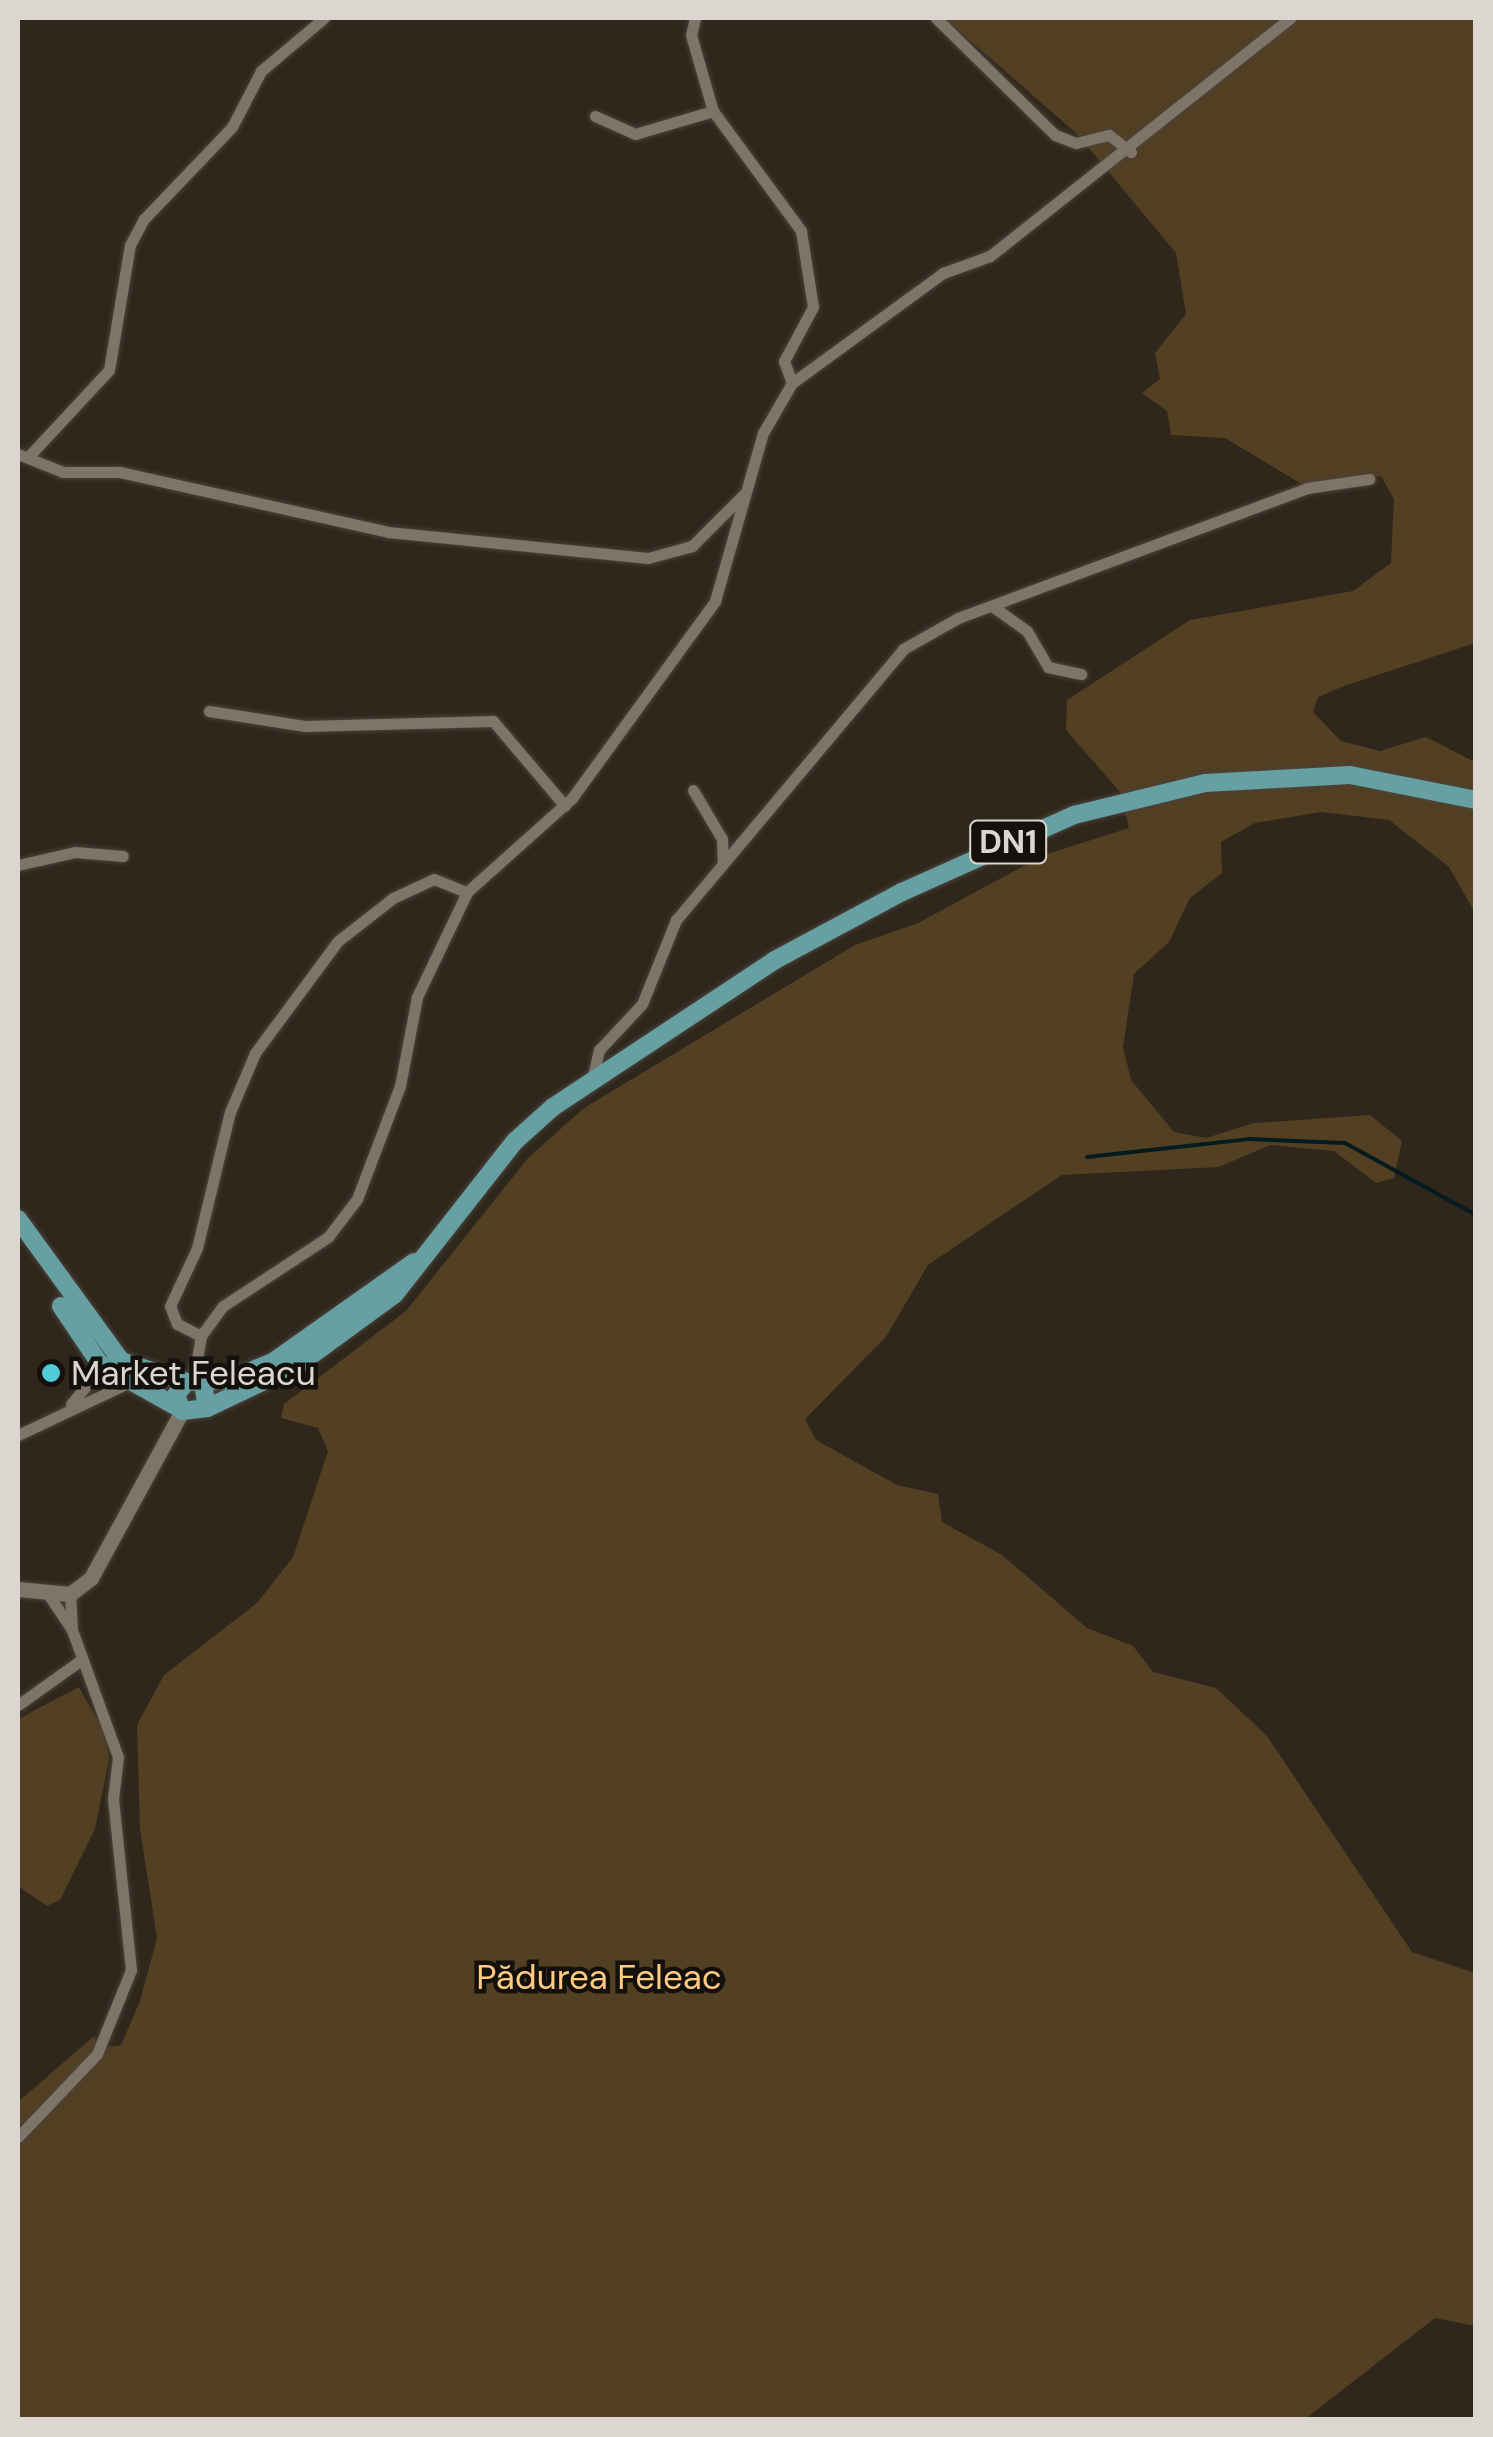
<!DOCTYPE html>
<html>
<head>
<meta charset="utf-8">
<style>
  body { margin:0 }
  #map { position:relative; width:1493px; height:2437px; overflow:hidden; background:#2f271c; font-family:"DM Sans",sans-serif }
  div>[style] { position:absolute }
  .green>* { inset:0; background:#533f22 }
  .stream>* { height:4px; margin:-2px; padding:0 2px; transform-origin:2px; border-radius:2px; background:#041c1f }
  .roads { filter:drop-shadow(0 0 2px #4a433b) drop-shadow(0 0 2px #4a433b) }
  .street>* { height:11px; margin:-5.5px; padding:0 5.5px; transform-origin:5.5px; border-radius:5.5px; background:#7e7468 }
  .secondary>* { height:15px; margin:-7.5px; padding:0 7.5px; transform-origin:7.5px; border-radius:7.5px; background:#7e7468 }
  .primary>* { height:18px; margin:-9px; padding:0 9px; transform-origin:9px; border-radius:9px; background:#67a0a2 }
  .dots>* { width:28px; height:28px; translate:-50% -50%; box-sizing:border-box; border:5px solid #14100c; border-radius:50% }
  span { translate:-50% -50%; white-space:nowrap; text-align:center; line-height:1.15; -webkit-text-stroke:9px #14100c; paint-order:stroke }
  .shield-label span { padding:2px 8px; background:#14100c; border:2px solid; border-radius:8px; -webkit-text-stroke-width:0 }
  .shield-label { font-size:32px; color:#dcd6d0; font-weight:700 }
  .poi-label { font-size:35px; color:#dcd6d0 }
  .left { translate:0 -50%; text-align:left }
  .park-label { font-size:35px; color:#ffca82 }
  .frame { position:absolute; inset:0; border:20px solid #dcd6d0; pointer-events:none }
</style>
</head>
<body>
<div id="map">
  <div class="green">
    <div style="clip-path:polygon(944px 18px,1475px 18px,1475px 643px,1344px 686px,1318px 697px,1313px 712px,1341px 741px,1380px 751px,1426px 737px,1475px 762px,1475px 913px,1449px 867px,1389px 820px,1321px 812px,1255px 823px,1221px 842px,1222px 873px,1190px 898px,1169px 942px,1134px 974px,1123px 1047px,1131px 1080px,1174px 1132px,1206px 1138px,1254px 1123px,1370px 1115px,1402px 1141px,1394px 1178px,1376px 1183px,1334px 1151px,1270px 1145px,1219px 1167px,1062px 1175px,928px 1265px,886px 1337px,805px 1419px,816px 1440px,897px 1485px,938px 1494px,942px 1522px,1002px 1555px,1087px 1628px,1133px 1646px,1153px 1672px,1216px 1688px,1267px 1736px,1412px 1952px,1475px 1973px,1475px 2326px,1435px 2318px,1305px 2419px,18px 2420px,18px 2102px,94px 2036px,102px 2048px,121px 2045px,140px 2001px,157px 1938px,140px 1829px,137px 1725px,164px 1675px,257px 1603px,293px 1557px,328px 1451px,318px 1428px,281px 1418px,284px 1404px,406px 1311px,528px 1158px,584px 1108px,855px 945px,918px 923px,1044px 855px,1129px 828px,1120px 792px,1066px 730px,1067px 700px,1190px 620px,1353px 591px,1391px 563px,1394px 499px,1381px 476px,1303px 485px,1225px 438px,1171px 435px,1167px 411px,1142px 393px,1160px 379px,1155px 353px,1186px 314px,1176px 253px,1077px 134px)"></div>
    <div style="clip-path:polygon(79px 1687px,106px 1735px,109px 1760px,95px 1829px,60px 1900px,47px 1906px,18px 1886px,18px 1719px)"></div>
  </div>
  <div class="stream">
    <div style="left:1087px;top:1157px;width:163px;rotate:-6.3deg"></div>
    <div style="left:1249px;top:1139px;width:96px;rotate:2.4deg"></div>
    <div style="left:1345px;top:1143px;width:149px;rotate:28.8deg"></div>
  </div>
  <div class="roads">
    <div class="street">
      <div style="left:695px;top:18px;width:17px;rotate:103deg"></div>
      <div style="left:691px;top:35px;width:79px;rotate:73.9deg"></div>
      <div style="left:713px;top:111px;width:149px;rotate:53.7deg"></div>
      <div style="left:801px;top:231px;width:77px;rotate:81deg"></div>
      <div style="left:813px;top:307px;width:61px;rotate:118.2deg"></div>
      <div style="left:784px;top:361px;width:23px;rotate:70deg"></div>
      <div style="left:936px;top:18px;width:167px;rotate:44.5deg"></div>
      <div style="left:1055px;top:135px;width:22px;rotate:21deg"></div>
      <div style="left:1076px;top:143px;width:34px;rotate:-14deg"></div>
      <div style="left:1109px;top:135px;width:28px;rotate:38deg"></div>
      <div style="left:595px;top:116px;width:44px;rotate:24.2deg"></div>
      <div style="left:635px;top:134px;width:81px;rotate:-16.4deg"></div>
      <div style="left:18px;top:454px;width:48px;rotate:21.8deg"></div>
      <div style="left:63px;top:472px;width:57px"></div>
      <div style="left:120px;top:472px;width:275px;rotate:12.6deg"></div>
      <div style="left:388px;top:532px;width:261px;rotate:5.7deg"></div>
      <div style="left:648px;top:558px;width:46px;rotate:-15.3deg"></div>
      <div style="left:692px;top:546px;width:74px;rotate:-45deg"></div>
      <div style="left:30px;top:455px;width:116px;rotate:-47.1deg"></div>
      <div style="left:109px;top:370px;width:127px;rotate:-80.5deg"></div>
      <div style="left:130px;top:245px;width:30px;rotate:-62deg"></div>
      <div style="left:144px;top:219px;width:127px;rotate:-46.3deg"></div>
      <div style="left:232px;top:127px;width:63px;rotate:-62.6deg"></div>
      <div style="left:261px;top:71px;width:82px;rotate:-40.1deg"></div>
      <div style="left:992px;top:606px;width:43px;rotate:35.5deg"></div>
      <div style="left:1027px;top:631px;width:42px;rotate:59.7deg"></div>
      <div style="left:1048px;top:667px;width:34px;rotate:12deg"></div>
      <div style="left:209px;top:711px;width:97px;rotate:8.9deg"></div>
      <div style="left:305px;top:726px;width:188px;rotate:-1.5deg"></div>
      <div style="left:493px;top:721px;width:111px;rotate:49.7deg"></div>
      <div style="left:693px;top:790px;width:57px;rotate:59.4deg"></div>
      <div style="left:722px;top:839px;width:25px;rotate:88deg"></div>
      <div style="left:18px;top:865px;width:58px;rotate:-12.8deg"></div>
      <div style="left:75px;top:852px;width:48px;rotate:4.8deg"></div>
      <div style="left:592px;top:1080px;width:31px;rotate:-77deg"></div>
      <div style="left:599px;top:1050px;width:63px;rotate:-46.9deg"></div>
      <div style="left:642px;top:1004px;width:91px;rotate:-68deg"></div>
      <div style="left:676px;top:920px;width:354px;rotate:-50deg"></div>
      <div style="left:903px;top:649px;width:63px;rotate:-29.4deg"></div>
      <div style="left:958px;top:618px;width:372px;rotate:-20.4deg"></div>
      <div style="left:1307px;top:488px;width:63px;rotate:-8.3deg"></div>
      <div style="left:201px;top:1336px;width:27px;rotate:-153deg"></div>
      <div style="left:177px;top:1324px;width:19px;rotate:-111deg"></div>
      <div style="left:170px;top:1306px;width:64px;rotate:-65deg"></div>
      <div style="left:197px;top:1248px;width:140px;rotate:-76.4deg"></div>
      <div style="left:230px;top:1112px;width:64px;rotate:-67deg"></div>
      <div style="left:255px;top:1053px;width:139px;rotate:-53.5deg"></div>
      <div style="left:338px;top:941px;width:70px;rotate:-38deg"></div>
      <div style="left:393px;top:898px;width:45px;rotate:-24.9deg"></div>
      <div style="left:434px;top:879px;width:35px;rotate:22deg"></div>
      <div style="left:193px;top:1381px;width:46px;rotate:-79.9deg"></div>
      <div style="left:201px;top:1336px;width:37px;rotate:-54deg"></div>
      <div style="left:223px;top:1306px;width:126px;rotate:-33.3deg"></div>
      <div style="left:328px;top:1237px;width:48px;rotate:-52.7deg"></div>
      <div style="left:357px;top:1199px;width:121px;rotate:-69.2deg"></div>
      <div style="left:400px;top:1086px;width:91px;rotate:-79.2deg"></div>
      <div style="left:417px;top:997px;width:116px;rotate:-64.5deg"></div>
      <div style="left:467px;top:892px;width:141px;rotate:-41.8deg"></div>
      <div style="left:572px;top:798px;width:243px;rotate:-54deg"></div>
      <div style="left:715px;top:601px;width:175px;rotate:-74.1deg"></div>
      <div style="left:763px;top:433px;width:58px;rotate:-59.9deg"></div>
      <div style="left:792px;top:383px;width:187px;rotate:-36.1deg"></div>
      <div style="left:943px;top:273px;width:50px;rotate:-19.9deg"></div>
      <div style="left:990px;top:256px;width:383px;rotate:-38.4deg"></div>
      <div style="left:71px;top:1404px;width:55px;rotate:-50.2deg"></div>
      <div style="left:18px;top:1435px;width:119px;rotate:-25.3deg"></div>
      <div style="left:48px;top:1594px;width:43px;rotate:56.3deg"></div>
      <div style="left:18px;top:1705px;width:77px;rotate:-35.5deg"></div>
      <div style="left:18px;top:2137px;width:115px;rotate:-46.4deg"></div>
      <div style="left:97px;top:2054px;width:91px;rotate:-68deg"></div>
      <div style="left:131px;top:1970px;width:172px;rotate:-96deg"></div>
      <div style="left:113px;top:1799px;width:42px;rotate:-83.2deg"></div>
      <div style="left:118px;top:1757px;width:135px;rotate:-109.9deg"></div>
      <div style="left:72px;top:1630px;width:36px;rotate:-93deg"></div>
    </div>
    <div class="secondary">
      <div style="left:18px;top:1589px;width:52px;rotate:5.5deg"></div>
      <div style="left:70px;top:1594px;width:26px;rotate:-37deg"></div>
      <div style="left:91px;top:1578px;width:190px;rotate:-61.4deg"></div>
    </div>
    <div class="primary">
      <div style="left:18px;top:1219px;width:175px;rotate:54deg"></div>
      <div style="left:121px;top:1361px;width:68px;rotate:17.9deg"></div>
      <div style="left:61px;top:1306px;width:70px;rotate:56.1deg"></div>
      <div style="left:100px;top:1364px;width:90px;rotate:29.1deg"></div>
      <div style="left:203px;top:1383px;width:25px;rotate:81deg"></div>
      <div style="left:207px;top:1408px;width:25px;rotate:173deg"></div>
      <div style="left:182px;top:1411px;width:17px;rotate:-111deg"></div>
      <div style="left:176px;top:1395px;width:16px;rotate:-52deg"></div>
      <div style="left:186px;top:1382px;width:42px;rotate:-2.7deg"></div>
      <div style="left:228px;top:1380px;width:48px;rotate:-21.8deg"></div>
      <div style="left:273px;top:1362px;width:173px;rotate:-35.3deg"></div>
      <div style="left:207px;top:1408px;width:101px;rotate:-25.3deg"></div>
      <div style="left:298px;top:1365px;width:120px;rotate:-36.2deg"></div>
      <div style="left:395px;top:1294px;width:193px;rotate:-51.9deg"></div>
      <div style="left:514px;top:1142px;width:52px;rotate:-41.9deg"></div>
      <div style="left:553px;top:1107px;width:266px;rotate:-33.5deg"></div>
      <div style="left:775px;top:960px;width:144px;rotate:-28.2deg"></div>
      <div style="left:902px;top:892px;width:188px;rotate:-24.1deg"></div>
      <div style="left:1074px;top:815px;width:135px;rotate:-13.7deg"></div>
      <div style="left:1205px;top:783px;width:145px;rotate:-3.2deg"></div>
      <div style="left:1350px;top:775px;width:128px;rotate:11.2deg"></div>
    </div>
  </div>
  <div class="dots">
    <div style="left:51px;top:1373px;background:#52cbd9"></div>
  </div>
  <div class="shield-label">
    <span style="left:1008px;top:842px">DN1</span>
  </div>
  <div class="poi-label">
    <span class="left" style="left:71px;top:1373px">Market Feleacu</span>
  </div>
  <div class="park-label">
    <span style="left:599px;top:1977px">Pădurea Feleac</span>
  </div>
  <div class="frame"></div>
</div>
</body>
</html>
